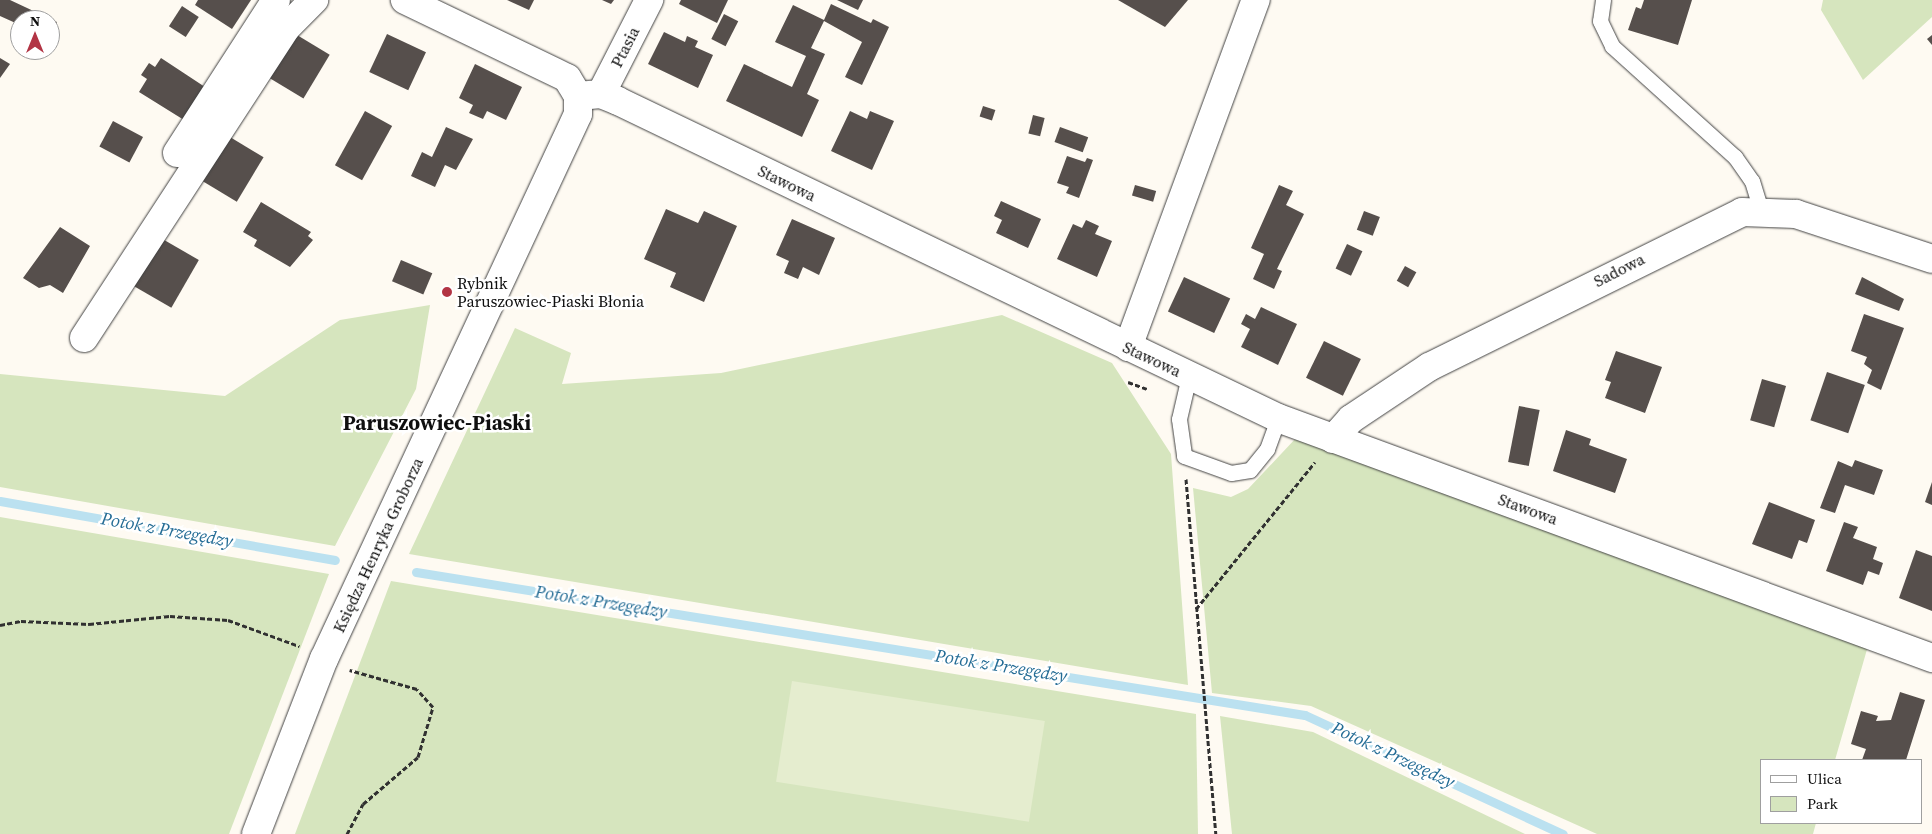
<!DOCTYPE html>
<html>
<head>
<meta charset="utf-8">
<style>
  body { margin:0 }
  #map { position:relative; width:1932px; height:834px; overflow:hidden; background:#fefaf2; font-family:"Source Serif 4",serif }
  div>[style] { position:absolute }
  .green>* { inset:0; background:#d6e5be }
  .pitch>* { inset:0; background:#e5edcf; transform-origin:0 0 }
  .stream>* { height:9px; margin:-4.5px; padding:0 4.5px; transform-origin:4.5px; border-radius:4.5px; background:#bbe1f0 }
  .building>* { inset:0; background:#564f4c; transform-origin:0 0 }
  .path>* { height:3px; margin-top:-1.5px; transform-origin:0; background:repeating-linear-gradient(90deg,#313131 0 5px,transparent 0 7.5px) }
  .roads { filter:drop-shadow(0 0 1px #424242) drop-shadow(0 0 1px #424242) }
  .service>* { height:15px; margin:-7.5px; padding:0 7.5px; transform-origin:7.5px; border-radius:7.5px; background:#fff }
  .minor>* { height:28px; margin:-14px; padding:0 14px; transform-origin:14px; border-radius:14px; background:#fff }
  .dots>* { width:14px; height:14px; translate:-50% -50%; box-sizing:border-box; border:2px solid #fff; border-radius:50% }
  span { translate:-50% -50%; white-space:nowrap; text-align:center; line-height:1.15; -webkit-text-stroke:5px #fff; paint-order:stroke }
  .street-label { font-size:16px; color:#0f0f0f }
  .poi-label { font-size:16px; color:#0f0f0f }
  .left { translate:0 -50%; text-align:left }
  .water-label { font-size:18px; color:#246c95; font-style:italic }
  .district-label { font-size:21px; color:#0f0f0f; font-weight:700 }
  .legend { position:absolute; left:1760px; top:759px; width:162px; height:65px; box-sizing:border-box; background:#fff; border:1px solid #9f9f9f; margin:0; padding:6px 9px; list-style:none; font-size:15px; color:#0f0f0f }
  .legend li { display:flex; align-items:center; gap:10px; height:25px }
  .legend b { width:25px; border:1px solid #9f9f9f }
  .north { position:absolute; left:10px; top:10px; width:50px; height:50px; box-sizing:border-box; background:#fff; border:1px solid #9f9f9f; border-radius:50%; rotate:0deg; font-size:14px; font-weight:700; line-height:20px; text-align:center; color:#0f0f0f }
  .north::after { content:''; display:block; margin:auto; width:18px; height:22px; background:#b23444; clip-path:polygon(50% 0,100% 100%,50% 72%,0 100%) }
</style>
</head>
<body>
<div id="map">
  <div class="green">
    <div style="clip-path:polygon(1823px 0,1932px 0,1932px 17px,1863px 80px,1821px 10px)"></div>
    <div style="clip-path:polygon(430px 305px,416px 389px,335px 546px,0 487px,0 374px,225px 396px,340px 320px)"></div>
    <div style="clip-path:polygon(1002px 315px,1112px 363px,1171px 454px,1188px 685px,409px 554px,515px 328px,571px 353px,562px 384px,721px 373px)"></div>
    <div style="clip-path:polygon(1296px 438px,1868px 646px,1835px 760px,1761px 760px,1761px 823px,1816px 823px,1813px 834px,1597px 834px,1311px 706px,1212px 693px,1193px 488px,1231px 497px,1248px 489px)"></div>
    <div style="clip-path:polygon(0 517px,329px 574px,229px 834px,0 834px)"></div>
    <div style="clip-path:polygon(391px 581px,1196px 714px,1198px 834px,295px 834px)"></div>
    <div style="clip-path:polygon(1220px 716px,1313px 732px,1525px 834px,1232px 834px)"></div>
  </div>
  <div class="pitch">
    <div style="left:792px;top:681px;width:256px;height:102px;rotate:9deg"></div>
  </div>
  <div class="stream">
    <div style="left:0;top:501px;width:340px;rotate:10deg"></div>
    <div style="left:416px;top:572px;width:900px;rotate:9.14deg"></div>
    <div style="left:1305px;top:715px;width:284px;rotate:24.8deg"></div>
  </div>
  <div class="building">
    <div style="clip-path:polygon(0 0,10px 0,57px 22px,50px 38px,50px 20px,20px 20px,20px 25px,0 16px)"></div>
    <div style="clip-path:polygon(198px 0,251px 0,232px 29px,195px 5px)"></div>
    <div style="clip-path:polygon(507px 0,534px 0,529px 10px)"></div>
    <div style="clip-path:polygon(602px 0,614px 0,611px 4px)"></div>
    <div style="clip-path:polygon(681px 0,728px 0,717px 23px,679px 4px)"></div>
    <div style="clip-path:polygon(837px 0,863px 0,858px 10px)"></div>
    <div style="clip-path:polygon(1118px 0,1188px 0,1165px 27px)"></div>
    <div style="clip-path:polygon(1644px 0,1692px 0,1678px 45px,1628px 30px,1636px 7px,1641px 9px)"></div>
    <div style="clip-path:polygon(831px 4px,871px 23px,873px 19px,889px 27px,862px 85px,845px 77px,862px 42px,824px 21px,811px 48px,825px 54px,807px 94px,819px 100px,802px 137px,726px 101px,744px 64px,792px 87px,806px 56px,775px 42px,793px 5px,824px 20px)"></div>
    <div style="left:182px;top:6px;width:20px;height:24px;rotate:33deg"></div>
    <div style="left:724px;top:14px;width:16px;height:28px;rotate:27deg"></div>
    <div style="left:292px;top:32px;width:44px;height:51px;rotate:31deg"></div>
    <div style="clip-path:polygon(664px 32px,685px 42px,687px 36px,698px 41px,695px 47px,713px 55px,698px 88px,648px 64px)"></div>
    <div style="left:387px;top:34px;width:43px;height:42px;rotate:25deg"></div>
    <div style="clip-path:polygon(1932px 35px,1932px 45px,1927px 39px)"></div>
    <div style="clip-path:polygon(0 58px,10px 64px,0 78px)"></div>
    <div style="clip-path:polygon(161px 58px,205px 87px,184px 120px,139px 92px,147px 79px,141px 75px,149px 63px,155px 67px)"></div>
    <div style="clip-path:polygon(475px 64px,522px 87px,506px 120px,487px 111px,483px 119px,469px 113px,473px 105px,459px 98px)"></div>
    <div style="left:983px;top:106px;width:13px;height:11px;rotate:18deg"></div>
    <div style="left:365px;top:111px;width:31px;height:62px;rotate:29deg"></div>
    <div style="clip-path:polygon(850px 111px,867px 119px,870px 111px,894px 121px,872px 170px,831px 151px)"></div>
    <div style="left:1033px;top:115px;width:12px;height:19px;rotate:14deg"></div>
    <div style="left:113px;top:121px;width:34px;height:29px;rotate:28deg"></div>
    <div style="clip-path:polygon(446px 127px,473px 139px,456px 170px,445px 165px,435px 187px,411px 176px,422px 152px,432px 157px)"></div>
    <div style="left:1060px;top:127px;width:30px;height:16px;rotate:20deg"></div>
    <div style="left:225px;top:134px;width:45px;height:52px;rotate:31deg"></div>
    <div style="clip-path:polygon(1067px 156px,1085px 162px,1087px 158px,1093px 160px,1079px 198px,1066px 193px,1069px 187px,1057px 183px)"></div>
    <div style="left:1135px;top:185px;width:22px;height:11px;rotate:16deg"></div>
    <div style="clip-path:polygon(1279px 185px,1293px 191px,1286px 205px,1304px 214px,1277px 269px,1282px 271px,1274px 289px,1253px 279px,1264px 254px,1251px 248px)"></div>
    <div style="clip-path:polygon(1001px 201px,1041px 219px,1028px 248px,996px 233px,1002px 220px,994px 216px)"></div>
    <div style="clip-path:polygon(261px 202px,311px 232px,308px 236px,313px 240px,290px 267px,254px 246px,257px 240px,243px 232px)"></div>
    <div style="clip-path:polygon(666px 209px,698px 223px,704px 211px,737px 226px,704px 302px,670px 287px,676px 273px,644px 259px)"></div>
    <div style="left:1364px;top:211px;width:17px;height:20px;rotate:21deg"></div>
    <div style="clip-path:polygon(792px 219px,835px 238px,819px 275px,803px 267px,798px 279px,784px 273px,789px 261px,776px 255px)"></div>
    <div style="clip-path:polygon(1086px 220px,1099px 226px,1095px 234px,1112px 241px,1097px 277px,1057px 259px,1073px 224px,1082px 228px)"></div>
    <div style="clip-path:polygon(60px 227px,90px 246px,63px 293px,50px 285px,39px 288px,23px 278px)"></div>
    <div style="left:159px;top:237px;width:46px;height:55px;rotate:30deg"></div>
    <div style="left:1347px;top:244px;width:17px;height:27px;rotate:25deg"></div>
    <div style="left:401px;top:260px;width:34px;height:23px;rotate:23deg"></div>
    <div style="left:1405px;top:266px;width:13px;height:17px;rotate:29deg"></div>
    <div style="left:1184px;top:277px;width:51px;height:38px;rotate:25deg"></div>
    <div style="clip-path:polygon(1862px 277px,1904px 299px,1899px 311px,1855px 294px)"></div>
    <div style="clip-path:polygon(1261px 307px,1297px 324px,1278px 365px,1241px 347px,1250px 329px,1241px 324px,1246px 314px,1255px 319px)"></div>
    <div style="clip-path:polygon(1864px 314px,1904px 328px,1881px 390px,1867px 383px,1872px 370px,1864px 364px,1867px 357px,1851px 351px)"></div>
    <div style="left:1324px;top:341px;width:41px;height:41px;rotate:26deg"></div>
    <div style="clip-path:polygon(1616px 351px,1662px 367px,1645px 413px,1605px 398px,1611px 382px,1605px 380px)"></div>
    <div style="left:1827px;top:372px;width:40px;height:51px;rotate:19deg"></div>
    <div style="left:1762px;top:379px;width:25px;height:43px;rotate:16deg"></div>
    <div style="left:1519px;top:406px;width:21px;height:57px;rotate:11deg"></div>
    <div style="clip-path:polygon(1566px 430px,1591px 439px,1589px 445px,1627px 459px,1615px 493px,1553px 471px)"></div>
    <div style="clip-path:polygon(1855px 460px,1883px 470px,1874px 495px,1845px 485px,1835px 513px,1820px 508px,1838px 461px,1852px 467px)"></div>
    <div style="clip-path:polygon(1932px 482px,1932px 505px,1925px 502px)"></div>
    <div style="clip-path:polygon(1769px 502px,1815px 520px,1807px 543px,1799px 540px,1792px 559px,1752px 544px)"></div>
    <div style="clip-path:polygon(1844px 522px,1858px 527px,1853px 538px,1877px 547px,1873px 559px,1883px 563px,1879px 575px,1868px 571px,1863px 585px,1826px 571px)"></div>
    <div style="clip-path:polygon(1916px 550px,1932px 556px,1932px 611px,1899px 598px)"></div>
    <div style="clip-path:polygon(1900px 692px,1925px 700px,1906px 760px,1862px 760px,1866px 749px,1851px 744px,1861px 711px,1878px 716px,1876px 721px,1891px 720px)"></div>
  </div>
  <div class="path">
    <div style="left:1128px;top:382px;width:20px;rotate:20deg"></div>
    <div style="left:1186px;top:479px;width:356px;rotate:85.2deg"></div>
    <div style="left:1196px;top:609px;width:189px;rotate:-51deg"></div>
    <div style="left:0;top:625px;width:21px;rotate:-11deg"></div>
    <div style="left:21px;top:621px;width:68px;rotate:2.5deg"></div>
    <div style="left:89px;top:624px;width:81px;rotate:-5.6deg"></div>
    <div style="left:170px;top:616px;width:58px;rotate:3.9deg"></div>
    <div style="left:228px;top:620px;width:76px;rotate:20.1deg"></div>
    <div style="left:347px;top:834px;width:34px;rotate:-62deg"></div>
    <div style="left:363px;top:804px;width:72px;rotate:-40.5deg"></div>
    <div style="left:418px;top:757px;width:52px;rotate:-73.3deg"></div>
    <div style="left:433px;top:707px;width:24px;rotate:-132deg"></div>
    <div style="left:417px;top:689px;width:70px;rotate:-164.2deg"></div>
  </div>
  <div class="roads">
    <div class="service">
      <div style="left:1603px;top:0;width:21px;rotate:98deg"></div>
      <div style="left:1600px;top:21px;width:28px;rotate:64deg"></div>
      <div style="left:1612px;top:46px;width:166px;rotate:42.1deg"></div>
      <div style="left:1735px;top:157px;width:29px;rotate:55deg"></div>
      <div style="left:1752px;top:181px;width:30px;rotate:73deg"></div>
      <div style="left:1189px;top:376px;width:44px;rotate:103.1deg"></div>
      <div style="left:1179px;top:419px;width:37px;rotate:82deg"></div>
      <div style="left:1184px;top:456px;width:50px;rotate:19.9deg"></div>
      <div style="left:1231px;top:473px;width:19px;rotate:-9deg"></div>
      <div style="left:1250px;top:470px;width:27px;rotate:-51deg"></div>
      <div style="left:1267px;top:449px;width:33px;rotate:-70deg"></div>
    </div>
    <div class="minor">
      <div style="left:601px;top:94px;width:106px;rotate:-62.9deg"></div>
      <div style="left:578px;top:96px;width:23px;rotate:-5deg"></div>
      <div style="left:601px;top:94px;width:18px;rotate:22deg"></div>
      <div style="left:618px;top:101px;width:732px;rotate:25.66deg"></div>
      <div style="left:1278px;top:418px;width:697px;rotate:20.15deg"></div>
      <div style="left:177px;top:153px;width:182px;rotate:-57.1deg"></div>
      <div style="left:84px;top:338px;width:370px;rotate:-56.9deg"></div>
      <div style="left:286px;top:28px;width:40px;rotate:-45deg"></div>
      <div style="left:1128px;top:347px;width:370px;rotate:-69.8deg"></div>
      <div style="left:1333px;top:439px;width:27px;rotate:-48deg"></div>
      <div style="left:1351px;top:419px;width:94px;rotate:-33.7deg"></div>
      <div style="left:1429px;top:367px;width:349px;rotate:-26.3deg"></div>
      <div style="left:1742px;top:212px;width:54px;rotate:2.1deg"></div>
      <div style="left:1796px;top:214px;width:143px;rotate:18.3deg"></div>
      <div style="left:256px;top:834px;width:188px;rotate:-68.8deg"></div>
      <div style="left:324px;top:659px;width:601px;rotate:-65.01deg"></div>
      <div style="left:578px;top:114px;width:18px;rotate:-90deg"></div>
      <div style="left:578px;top:96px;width:21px;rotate:-121deg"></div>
      <div style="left:567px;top:78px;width:180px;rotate:-154.3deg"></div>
    </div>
  </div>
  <div class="dots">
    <div style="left:447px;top:292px;background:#b23444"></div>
  </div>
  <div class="street-label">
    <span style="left:625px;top:47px;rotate:-63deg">Ptasia</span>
    <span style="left:787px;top:183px;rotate:26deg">Stawowa</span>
    <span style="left:1619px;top:270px;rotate:-27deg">Sadowa</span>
    <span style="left:1152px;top:359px;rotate:25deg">Stawowa</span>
    <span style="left:1528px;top:509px;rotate:20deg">Stawowa</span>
    <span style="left:378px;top:545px;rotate:-65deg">Księdza Henryka Groborza</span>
  </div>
  <div class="poi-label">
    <span class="left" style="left:457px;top:292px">Rybnik<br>Paruszowiec-Piaski Błonia</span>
  </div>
  <div class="water-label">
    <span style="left:167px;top:530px;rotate:10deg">Potok z Przegędzy</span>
    <span style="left:601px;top:602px;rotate:9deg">Potok z Przegędzy</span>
    <span style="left:1001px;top:666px;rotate:9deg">Potok z Przegędzy</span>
    <span style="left:1393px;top:755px;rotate:25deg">Potok z Przegędzy</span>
  </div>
  <div class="district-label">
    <span style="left:437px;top:423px">Paruszowiec-Piaski</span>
  </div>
  <ul class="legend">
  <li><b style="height:6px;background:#fff"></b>Ulica</li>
  <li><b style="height:14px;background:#d6e5be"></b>Park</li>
  </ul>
  <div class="north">N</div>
</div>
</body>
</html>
